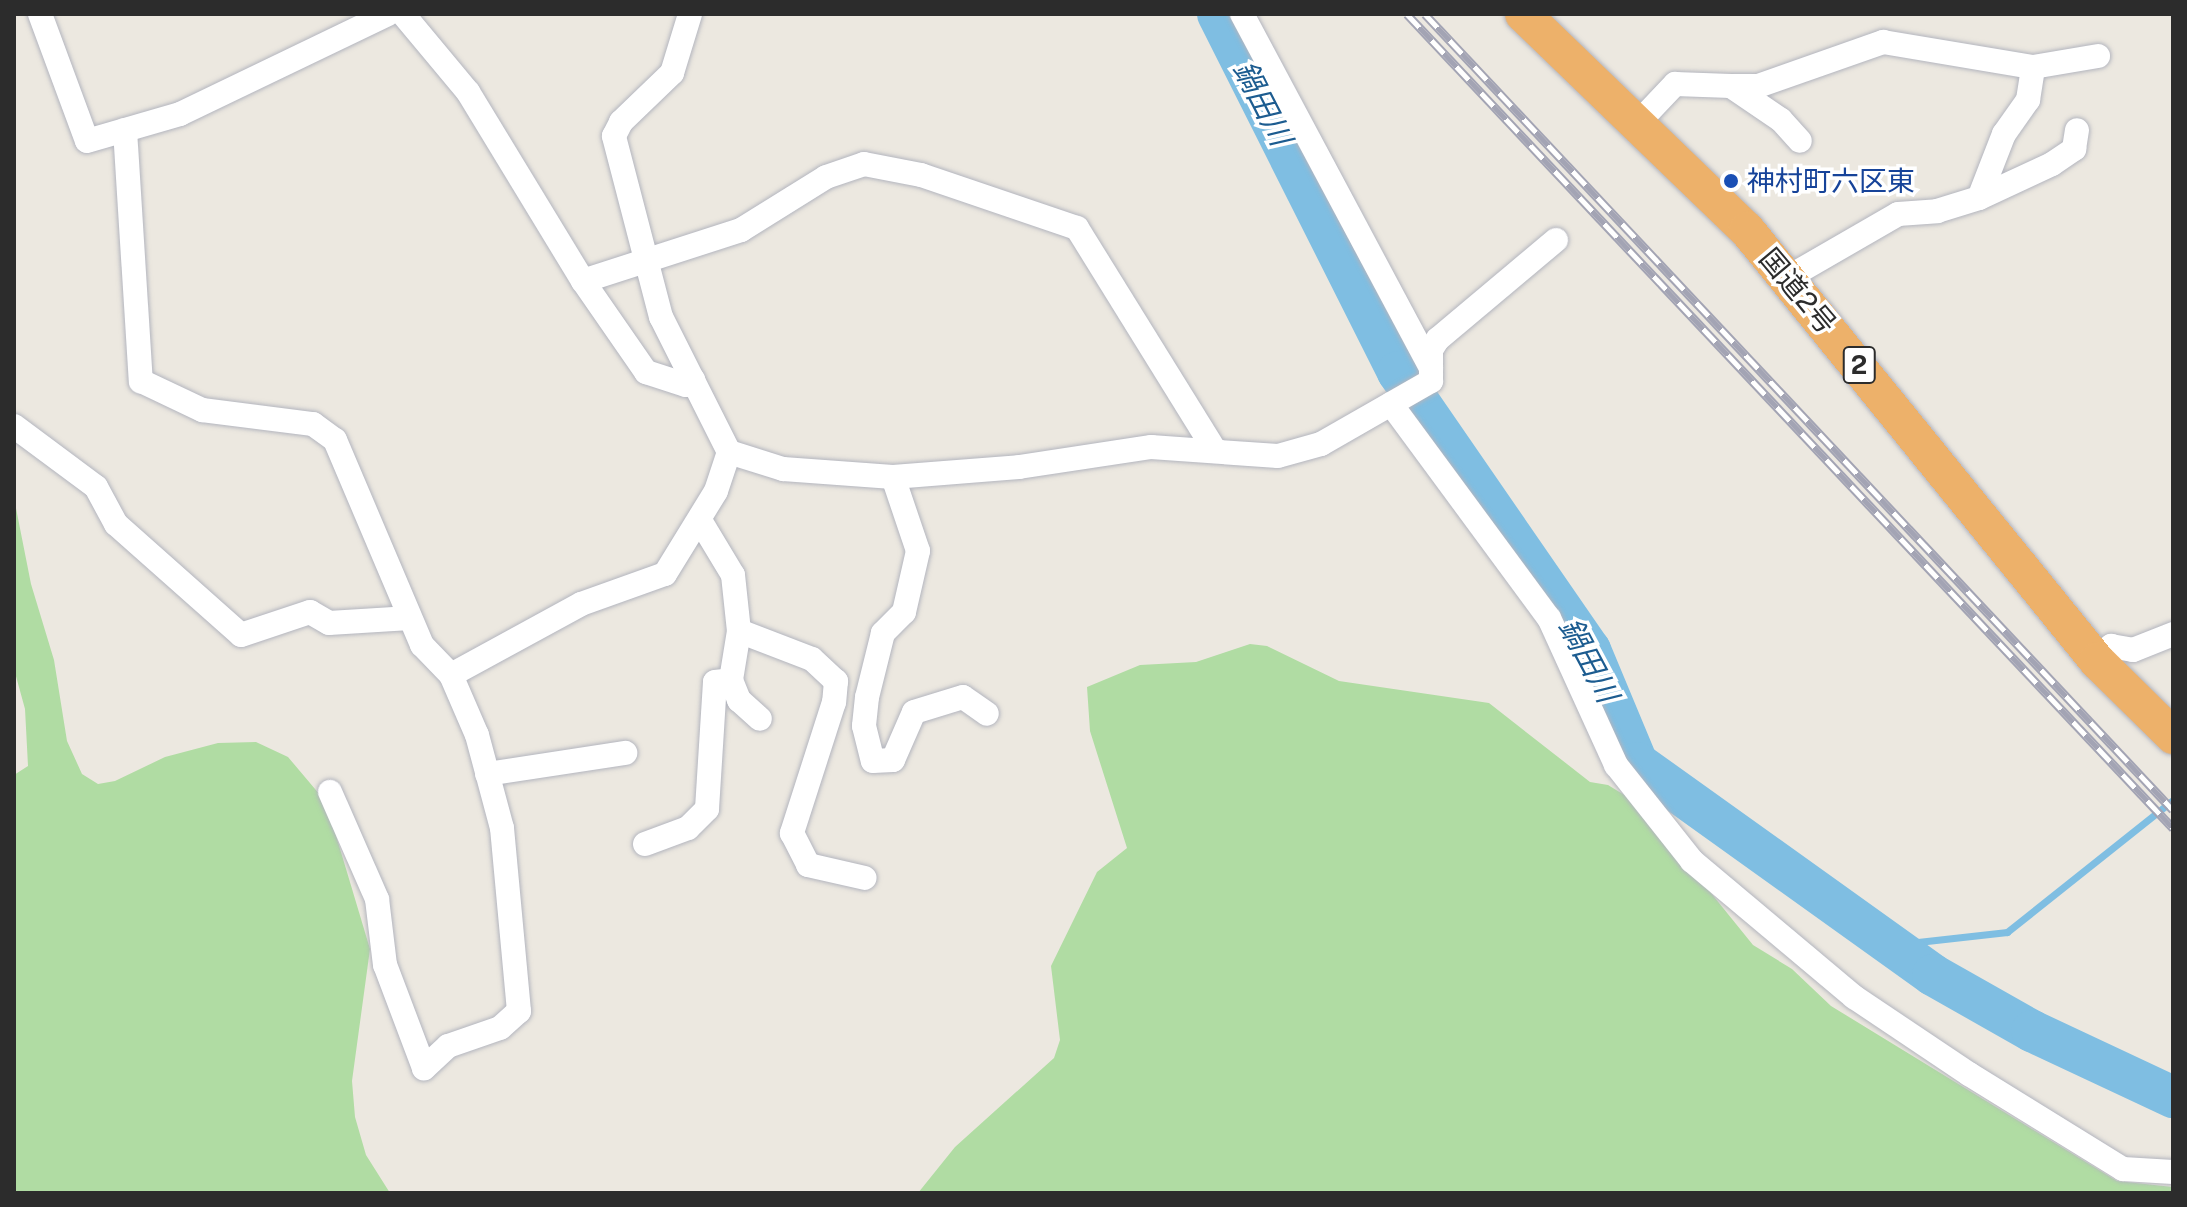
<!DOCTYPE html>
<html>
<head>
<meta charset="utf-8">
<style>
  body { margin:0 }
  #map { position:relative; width:2187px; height:1207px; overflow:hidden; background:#ece8e0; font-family:"Public Sans","Noto Sans JP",sans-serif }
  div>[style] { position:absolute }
  .green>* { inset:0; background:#b0dca3 }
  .stream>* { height:7px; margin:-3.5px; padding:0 3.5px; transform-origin:3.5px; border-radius:3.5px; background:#7fbee2 }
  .river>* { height:42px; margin:-21px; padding:0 21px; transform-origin:21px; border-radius:21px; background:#7fbee2 }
  .roads { filter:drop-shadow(0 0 2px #b3b5be) drop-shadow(0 0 2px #b3b5be) }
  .minor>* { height:24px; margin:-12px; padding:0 12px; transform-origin:12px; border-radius:12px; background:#fff }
  .highway>* { height:36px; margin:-18px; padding:0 18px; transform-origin:18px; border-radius:18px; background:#edb16a }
  .rail>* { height:9px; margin-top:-4.5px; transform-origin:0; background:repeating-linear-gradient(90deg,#fff 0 18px,#a3a4b4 0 36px); box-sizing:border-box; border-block:2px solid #a3a4b4 }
  .dots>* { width:22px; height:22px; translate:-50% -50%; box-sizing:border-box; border:4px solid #fff; border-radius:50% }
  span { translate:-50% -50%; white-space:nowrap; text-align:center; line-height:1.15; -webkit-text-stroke:7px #fff; paint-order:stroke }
  .shield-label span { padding:2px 6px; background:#fff; border:2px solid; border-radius:6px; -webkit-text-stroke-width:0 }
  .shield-label { font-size:26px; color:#2c2c2c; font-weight:700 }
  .transit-label { font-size:28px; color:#164399 }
  .left { translate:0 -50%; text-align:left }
  .street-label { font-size:28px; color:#2c2c2c }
  .water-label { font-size:30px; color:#1c5c90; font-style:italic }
  .frame { position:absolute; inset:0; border:16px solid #2c2c2c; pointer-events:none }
</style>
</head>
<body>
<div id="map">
  <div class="green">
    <div style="clip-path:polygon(14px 498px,31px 584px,54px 660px,67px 741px,82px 774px,98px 784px,115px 781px,165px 757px,218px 743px,256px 742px,288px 757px,326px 802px,370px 949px,352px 1081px,355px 1117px,366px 1155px,390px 1193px,14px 1193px,14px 775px,28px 766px,25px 709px,14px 669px)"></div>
    <div style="clip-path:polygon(1250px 644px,1267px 646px,1339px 681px,1489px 703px,1590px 782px,1608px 785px,1639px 804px,1753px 945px,1792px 969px,1831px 1006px,2117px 1181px,2173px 1187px,2173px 1193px,918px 1193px,955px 1147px,1054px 1058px,1060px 1040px,1051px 966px,1097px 872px,1127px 848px,1090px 731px,1087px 687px,1140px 665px,1196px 662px)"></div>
  </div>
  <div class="stream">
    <div style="left:1891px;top:945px;width:117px;rotate:-6.4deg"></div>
    <div style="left:2007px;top:932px;width:212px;rotate:-38.5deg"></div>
  </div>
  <div class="river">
    <div style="left:1218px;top:14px;width:401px;rotate:63.3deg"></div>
    <div style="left:1398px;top:372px;width:338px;rotate:55.4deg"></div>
    <div style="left:1590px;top:650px;width:122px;rotate:67.4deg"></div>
    <div style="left:1637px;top:763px;width:364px;rotate:35.6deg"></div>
    <div style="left:1933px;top:975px;width:114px;rotate:29.5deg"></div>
    <div style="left:2032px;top:1031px;width:156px;rotate:25.1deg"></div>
  </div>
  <div class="roads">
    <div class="minor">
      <div style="left:40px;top:14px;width:135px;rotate:69.7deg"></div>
      <div style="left:87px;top:141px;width:97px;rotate:-16.2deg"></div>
      <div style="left:180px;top:114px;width:231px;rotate:-25.7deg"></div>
      <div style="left:403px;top:14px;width:102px;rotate:50.2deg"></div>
      <div style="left:468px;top:92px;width:221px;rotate:58.7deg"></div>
      <div style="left:583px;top:281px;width:111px;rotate:55.3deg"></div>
      <div style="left:646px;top:372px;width:42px;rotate:18deg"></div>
      <div style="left:686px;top:385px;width:9px;rotate:-36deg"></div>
      <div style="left:1242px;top:14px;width:401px;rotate:61.9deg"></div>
      <div style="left:1731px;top:86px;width:27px"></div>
      <div style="left:1758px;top:86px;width:133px;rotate:-19.4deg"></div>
      <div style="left:1883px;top:42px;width:152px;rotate:9.5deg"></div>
      <div style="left:2033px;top:67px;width:66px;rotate:-9.6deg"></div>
      <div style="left:1638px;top:123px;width:54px;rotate:-46.5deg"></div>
      <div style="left:1675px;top:84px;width:56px;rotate:2deg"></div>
      <div style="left:1731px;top:86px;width:60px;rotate:34.2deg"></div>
      <div style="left:1781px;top:120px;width:28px;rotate:48deg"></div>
      <div style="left:125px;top:130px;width:252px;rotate:86.4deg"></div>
      <div style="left:141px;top:381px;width:68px;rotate:25.4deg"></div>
      <div style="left:202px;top:410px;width:112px;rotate:7.2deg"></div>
      <div style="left:313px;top:424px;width:27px;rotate:36deg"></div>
      <div style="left:335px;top:440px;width:223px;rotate:67deg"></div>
      <div style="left:422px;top:645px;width:42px;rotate:46deg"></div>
      <div style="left:451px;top:675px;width:65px;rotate:66.6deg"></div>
      <div style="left:477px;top:735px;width:96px;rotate:75deg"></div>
      <div style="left:502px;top:828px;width:184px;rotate:84.7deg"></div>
      <div style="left:519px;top:1011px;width:25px;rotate:138deg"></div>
      <div style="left:500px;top:1028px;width:55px;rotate:160.9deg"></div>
      <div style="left:448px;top:1046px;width:33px;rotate:137deg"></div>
      <div style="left:424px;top:1068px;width:110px;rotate:-110.7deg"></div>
      <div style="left:385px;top:965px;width:66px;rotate:-96.9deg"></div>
      <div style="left:377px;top:899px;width:117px;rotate:-113.7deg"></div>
      <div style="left:1979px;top:198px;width:69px;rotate:-68.7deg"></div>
      <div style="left:2004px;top:134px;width:42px;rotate:-54.8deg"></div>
      <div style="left:2028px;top:100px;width:33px;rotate:-81deg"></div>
      <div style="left:1789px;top:277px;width:126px;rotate:-30deg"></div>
      <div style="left:1898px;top:214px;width:39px;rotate:-4deg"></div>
      <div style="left:1937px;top:211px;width:44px;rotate:-17.2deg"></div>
      <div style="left:1979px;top:198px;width:81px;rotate:-25deg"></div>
      <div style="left:2052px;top:164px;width:27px;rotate:-34deg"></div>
      <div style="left:2074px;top:149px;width:19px;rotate:-81deg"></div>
      <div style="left:583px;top:281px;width:166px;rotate:-17.9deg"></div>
      <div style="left:741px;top:230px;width:100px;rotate:-31.9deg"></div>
      <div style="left:826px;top:177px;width:40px;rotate:-18.9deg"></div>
      <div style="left:864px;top:164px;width:58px;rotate:10.9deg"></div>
      <div style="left:921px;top:175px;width:165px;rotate:18.8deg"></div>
      <div style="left:1077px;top:228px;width:262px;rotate:58.2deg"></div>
      <div style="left:1391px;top:404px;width:266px;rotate:53.6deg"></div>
      <div style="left:1549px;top:618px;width:162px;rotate:65.5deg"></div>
      <div style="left:1616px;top:765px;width:122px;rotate:51.6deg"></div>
      <div style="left:1692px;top:861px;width:212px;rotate:40deg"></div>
      <div style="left:1854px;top:997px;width:138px;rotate:33.8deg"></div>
      <div style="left:1969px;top:1074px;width:181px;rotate:31.7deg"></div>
      <div style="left:2123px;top:1169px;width:50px;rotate:3.4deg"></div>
      <div style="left:14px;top:426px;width:102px;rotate:36.6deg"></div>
      <div style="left:96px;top:487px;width:42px;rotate:61.6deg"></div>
      <div style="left:116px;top:524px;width:167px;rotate:41.6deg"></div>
      <div style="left:241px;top:635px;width:73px;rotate:-18.4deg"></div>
      <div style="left:310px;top:612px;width:22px;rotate:30deg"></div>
      <div style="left:329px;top:623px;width:81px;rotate:-3.5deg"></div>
      <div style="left:729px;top:452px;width:57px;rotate:17.5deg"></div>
      <div style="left:783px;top:469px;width:110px;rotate:4.2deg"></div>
      <div style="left:893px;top:477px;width:126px;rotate:-4.5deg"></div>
      <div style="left:1019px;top:467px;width:134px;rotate:-8.6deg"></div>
      <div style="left:1151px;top:447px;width:127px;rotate:4.1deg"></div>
      <div style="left:1278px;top:456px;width:45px;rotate:-15.6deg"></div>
      <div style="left:1321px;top:444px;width:127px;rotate:-29.8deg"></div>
      <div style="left:1431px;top:381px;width:31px;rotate:-90deg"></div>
      <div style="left:1431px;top:350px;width:13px;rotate:-58deg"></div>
      <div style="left:1438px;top:339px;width:154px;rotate:-40deg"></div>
      <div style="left:893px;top:477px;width:78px;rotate:71.3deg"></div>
      <div style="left:918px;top:551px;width:63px;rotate:102.9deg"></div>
      <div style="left:904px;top:612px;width:30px;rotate:135deg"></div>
      <div style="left:883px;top:633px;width:66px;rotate:104deg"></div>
      <div style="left:867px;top:697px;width:29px;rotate:96deg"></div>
      <div style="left:864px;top:726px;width:36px;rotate:76deg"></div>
      <div style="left:873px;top:761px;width:20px;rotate:-3deg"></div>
      <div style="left:893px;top:760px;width:52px;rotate:-66.4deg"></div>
      <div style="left:914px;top:712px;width:51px;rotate:-17deg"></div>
      <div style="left:963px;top:697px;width:29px;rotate:35deg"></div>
      <div style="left:701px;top:522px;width:62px;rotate:58.9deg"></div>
      <div style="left:733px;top:575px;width:56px;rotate:83.9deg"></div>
      <div style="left:739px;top:631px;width:78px;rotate:21deg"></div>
      <div style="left:812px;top:659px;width:33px;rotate:43deg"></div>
      <div style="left:836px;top:681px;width:21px;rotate:95deg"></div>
      <div style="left:834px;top:702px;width:138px;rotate:107.8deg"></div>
      <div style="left:792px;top:833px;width:36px;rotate:63deg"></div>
      <div style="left:808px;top:865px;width:58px;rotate:12.8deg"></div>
      <div style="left:739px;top:631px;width:50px;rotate:99.3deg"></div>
      <div style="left:731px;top:680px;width:22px;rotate:68deg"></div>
      <div style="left:739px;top:700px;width:28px;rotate:42deg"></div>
      <div style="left:2097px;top:661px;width:21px;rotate:-47deg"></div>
      <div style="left:2111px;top:646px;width:22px;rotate:10deg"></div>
      <div style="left:2133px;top:650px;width:43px;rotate:-21.8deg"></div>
      <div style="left:451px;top:675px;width:148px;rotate:-28.6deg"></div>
      <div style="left:581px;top:604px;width:89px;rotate:-19.7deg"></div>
      <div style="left:665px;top:574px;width:97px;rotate:-58.4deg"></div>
      <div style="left:716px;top:491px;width:41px;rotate:-71.6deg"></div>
      <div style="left:729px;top:452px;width:151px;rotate:-116.7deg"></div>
      <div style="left:661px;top:317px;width:187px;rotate:-104.6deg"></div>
      <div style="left:614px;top:136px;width:16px;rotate:-63deg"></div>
      <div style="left:621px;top:122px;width:71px;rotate:-43.9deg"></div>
      <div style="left:672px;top:73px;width:62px;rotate:-73deg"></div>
      <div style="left:487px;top:774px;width:140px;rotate:-8.7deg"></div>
      <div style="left:645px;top:844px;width:46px;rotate:-20.4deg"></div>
      <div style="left:688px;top:828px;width:27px;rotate:-45deg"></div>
      <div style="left:707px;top:809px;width:127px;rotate:-86.4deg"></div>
      <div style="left:715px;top:682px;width:16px;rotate:-7deg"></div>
    </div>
    <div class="highway">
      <div style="left:1523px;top:14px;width:311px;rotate:44deg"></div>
      <div style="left:1747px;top:230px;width:555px;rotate:50.92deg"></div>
      <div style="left:2097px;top:661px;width:107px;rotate:44.6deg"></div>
    </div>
  </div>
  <div class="rail">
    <div style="left:1407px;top:14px;width:1118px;rotate:46.74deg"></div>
    <div style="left:1425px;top:14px;width:1092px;rotate:46.78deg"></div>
  </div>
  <div class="dots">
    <div style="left:1731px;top:181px;background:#1a4fb4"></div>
  </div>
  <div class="shield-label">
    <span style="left:1859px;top:365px">2</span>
  </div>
  <div class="transit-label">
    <span class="left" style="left:1747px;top:181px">神村町六区東</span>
  </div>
  <div class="street-label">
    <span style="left:1798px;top:291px;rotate:50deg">国道2号</span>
  </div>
  <div class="water-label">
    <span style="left:1263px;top:103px;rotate:63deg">鍋田川</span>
    <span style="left:1589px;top:660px;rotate:62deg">鍋田川</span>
  </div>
  <div class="frame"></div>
</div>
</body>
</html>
